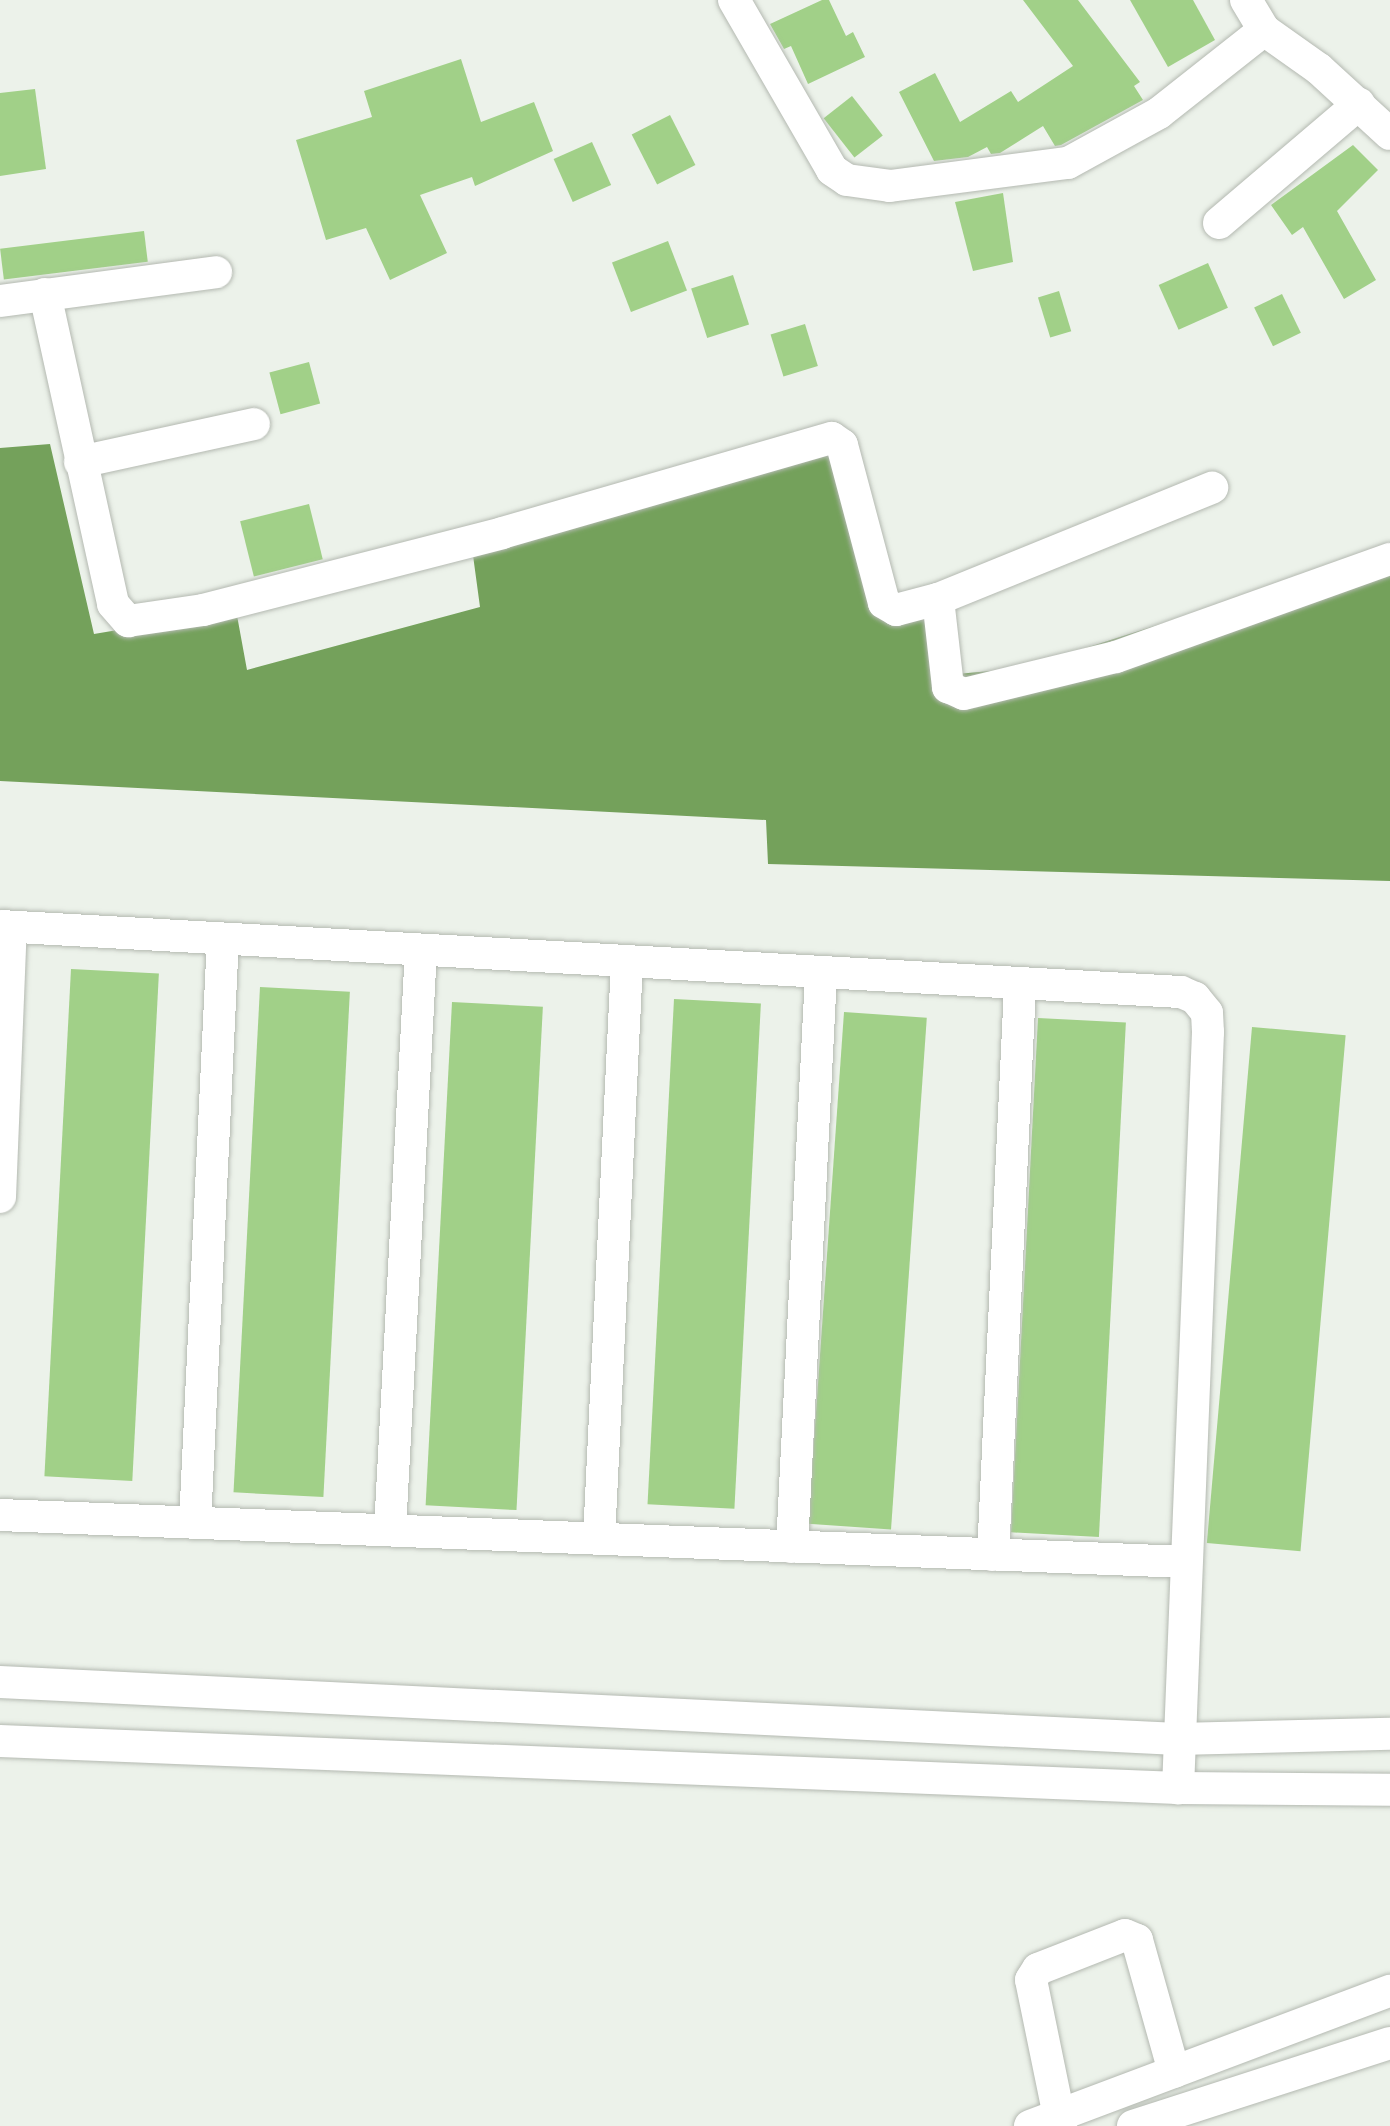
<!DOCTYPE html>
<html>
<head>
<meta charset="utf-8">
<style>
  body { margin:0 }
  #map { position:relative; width:1390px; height:2126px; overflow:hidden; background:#ecf2ea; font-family:Raleway,sans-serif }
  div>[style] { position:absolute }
  .water>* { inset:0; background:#74a15b }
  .building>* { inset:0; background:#a1d088; transform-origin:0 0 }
  .roads { filter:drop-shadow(0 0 2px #b4b9b1) drop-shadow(0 0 2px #b4b9b1) }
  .minor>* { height:32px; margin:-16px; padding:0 16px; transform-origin:16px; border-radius:16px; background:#fff }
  span { translate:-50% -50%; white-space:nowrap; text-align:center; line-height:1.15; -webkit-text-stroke:7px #ecf2ea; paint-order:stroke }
</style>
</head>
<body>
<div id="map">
  <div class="water">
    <div style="clip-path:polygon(844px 427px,895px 622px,946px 600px,957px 674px,1023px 668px,1390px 551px,1390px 881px,768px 864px,766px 820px,0 781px,0 448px,50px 444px,94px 634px,236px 610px,247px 670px,480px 607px,472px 548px)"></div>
  </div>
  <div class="building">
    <div style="clip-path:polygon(822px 0,829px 0,846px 36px,853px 32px,865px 57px,808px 84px,791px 46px,784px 49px,770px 24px)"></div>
    <div style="clip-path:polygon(1023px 0,1078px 0,1140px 82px,1134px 86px,1143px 100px,1061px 145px,1055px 146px,1043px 126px,1000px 153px,991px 154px,987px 147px,968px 157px,934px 161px,899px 92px,935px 73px,960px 122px,1011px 91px,1018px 102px,1073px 66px)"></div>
    <div style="clip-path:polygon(1130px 0,1193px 0,1215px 40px,1168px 67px)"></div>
    <div style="clip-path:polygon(461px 59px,481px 122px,534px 102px,553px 151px,475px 186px,472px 177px,420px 195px,447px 253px,390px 280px,366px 228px,326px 240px,296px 140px,372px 117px,364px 91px)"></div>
    <div style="clip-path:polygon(35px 89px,46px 169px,0 176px,0 93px)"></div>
    <div style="left:852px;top:96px;width:50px;height:36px;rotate:52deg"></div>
    <div style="left:670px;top:115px;width:56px;height:43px;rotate:63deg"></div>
    <div style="left:592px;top:142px;width:47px;height:42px;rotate:66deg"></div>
    <div style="clip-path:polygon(1353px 145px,1378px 170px,1337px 211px,1376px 280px,1344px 299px,1303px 227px,1292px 235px,1271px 205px)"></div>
    <div style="clip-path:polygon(1003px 193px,1013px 262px,973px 271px,955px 202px)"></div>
    <div style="left:144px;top:231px;width:31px;height:145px;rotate:83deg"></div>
    <div style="left:668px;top:241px;width:53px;height:60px;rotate:69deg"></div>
    <div style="left:1208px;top:263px;width:49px;height:54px;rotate:66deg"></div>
    <div style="left:733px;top:275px;width:52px;height:44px;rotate:72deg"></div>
    <div style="left:1059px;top:291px;width:42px;height:22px;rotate:73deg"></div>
    <div style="left:1282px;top:294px;width:43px;height:31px;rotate:64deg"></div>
    <div style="left:805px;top:324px;width:44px;height:36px;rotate:73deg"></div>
    <div style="left:309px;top:362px;width:43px;height:41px;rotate:75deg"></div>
    <div style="left:309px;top:504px;width:57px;height:71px;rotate:76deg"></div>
    <div style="left:71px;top:969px;width:88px;height:508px;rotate:3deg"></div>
    <div style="left:260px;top:987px;width:90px;height:506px;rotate:3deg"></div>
    <div style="left:674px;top:999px;width:87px;height:506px;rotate:3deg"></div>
    <div style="left:452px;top:1002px;width:91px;height:504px;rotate:3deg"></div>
    <div style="left:844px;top:1012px;width:83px;height:513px;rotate:4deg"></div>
    <div style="left:1038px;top:1018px;width:88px;height:515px;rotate:3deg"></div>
    <div style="left:1252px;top:1027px;width:94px;height:518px;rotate:5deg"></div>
  </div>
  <div class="roads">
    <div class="minor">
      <div style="left:734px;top:0;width:196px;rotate:60deg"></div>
      <div style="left:832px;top:170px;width:18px;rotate:34deg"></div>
      <div style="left:847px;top:180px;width:43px;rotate:7.9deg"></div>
      <div style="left:890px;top:186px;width:179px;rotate:-7.4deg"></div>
      <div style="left:1068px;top:163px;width:104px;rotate:-28.8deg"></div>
      <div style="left:1159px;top:113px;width:134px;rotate:-38.3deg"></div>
      <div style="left:1246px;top:0;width:35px;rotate:59deg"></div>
      <div style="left:1264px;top:30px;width:67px;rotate:35.3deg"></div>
      <div style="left:1319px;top:69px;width:96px;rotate:42.5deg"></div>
      <div style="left:1219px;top:223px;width:184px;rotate:-40.4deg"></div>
      <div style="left:45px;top:294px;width:317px;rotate:77.6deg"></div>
      <div style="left:113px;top:604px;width:23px;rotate:49deg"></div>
      <div style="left:128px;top:621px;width:76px;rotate:-8.3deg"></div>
      <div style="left:203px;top:610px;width:309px;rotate:-14.4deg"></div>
      <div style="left:502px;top:533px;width:343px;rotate:-16.1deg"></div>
      <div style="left:832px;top:438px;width:12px;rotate:35deg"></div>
      <div style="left:842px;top:445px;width:163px;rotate:75.1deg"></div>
      <div style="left:884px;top:603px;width:14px;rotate:30deg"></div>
      <div style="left:896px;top:610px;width:43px;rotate:-14.7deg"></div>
      <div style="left:938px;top:599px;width:296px;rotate:-22.1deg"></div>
      <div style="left:0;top:301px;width:218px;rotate:-7.6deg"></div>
      <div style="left:80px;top:462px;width:178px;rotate:-12.3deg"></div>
      <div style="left:938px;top:599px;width:89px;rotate:83.5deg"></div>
      <div style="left:948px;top:687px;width:17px;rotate:24deg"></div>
      <div style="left:964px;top:694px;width:156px;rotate:-13.7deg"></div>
      <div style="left:1116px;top:657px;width:291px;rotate:-19.7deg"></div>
      <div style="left:0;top:926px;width:1183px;rotate:3.2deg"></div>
      <div style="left:1181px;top:992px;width:15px;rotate:23deg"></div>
      <div style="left:1195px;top:998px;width:19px;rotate:51deg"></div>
      <div style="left:1207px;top:1013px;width:19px;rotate:87deg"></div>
      <div style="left:1208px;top:1032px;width:757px;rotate:92.27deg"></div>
      <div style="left:0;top:1197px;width:270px;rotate:-87.7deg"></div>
      <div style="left:0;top:1515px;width:1187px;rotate:2.27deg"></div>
      <div style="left:195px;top:1523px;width:585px;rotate:-87.26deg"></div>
      <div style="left:390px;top:1530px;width:580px;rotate:-86.94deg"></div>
      <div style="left:599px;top:1539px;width:577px;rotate:-87.22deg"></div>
      <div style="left:792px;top:1547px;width:574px;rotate:-87.1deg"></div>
      <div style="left:993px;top:1555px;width:570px;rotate:-87.28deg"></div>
      <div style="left:0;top:1682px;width:1179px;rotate:2.77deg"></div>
      <div style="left:1178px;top:1739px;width:212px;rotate:-1.4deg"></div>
      <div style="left:0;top:1741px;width:1179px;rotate:2.28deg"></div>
      <div style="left:1178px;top:1788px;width:212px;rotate:0.5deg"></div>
      <div style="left:1030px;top:2126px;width:384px;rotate:-20.6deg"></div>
      <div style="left:1061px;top:2126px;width:149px;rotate:-101.6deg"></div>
      <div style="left:1031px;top:1980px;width:13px;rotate:-58deg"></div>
      <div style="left:1038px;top:1969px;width:93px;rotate:-21.3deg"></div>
      <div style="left:1125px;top:1935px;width:13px;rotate:23deg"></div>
      <div style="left:1137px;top:1940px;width:137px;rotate:74.3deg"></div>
      <div style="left:1133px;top:2126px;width:270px;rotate:-17.9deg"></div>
    </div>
  </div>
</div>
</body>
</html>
